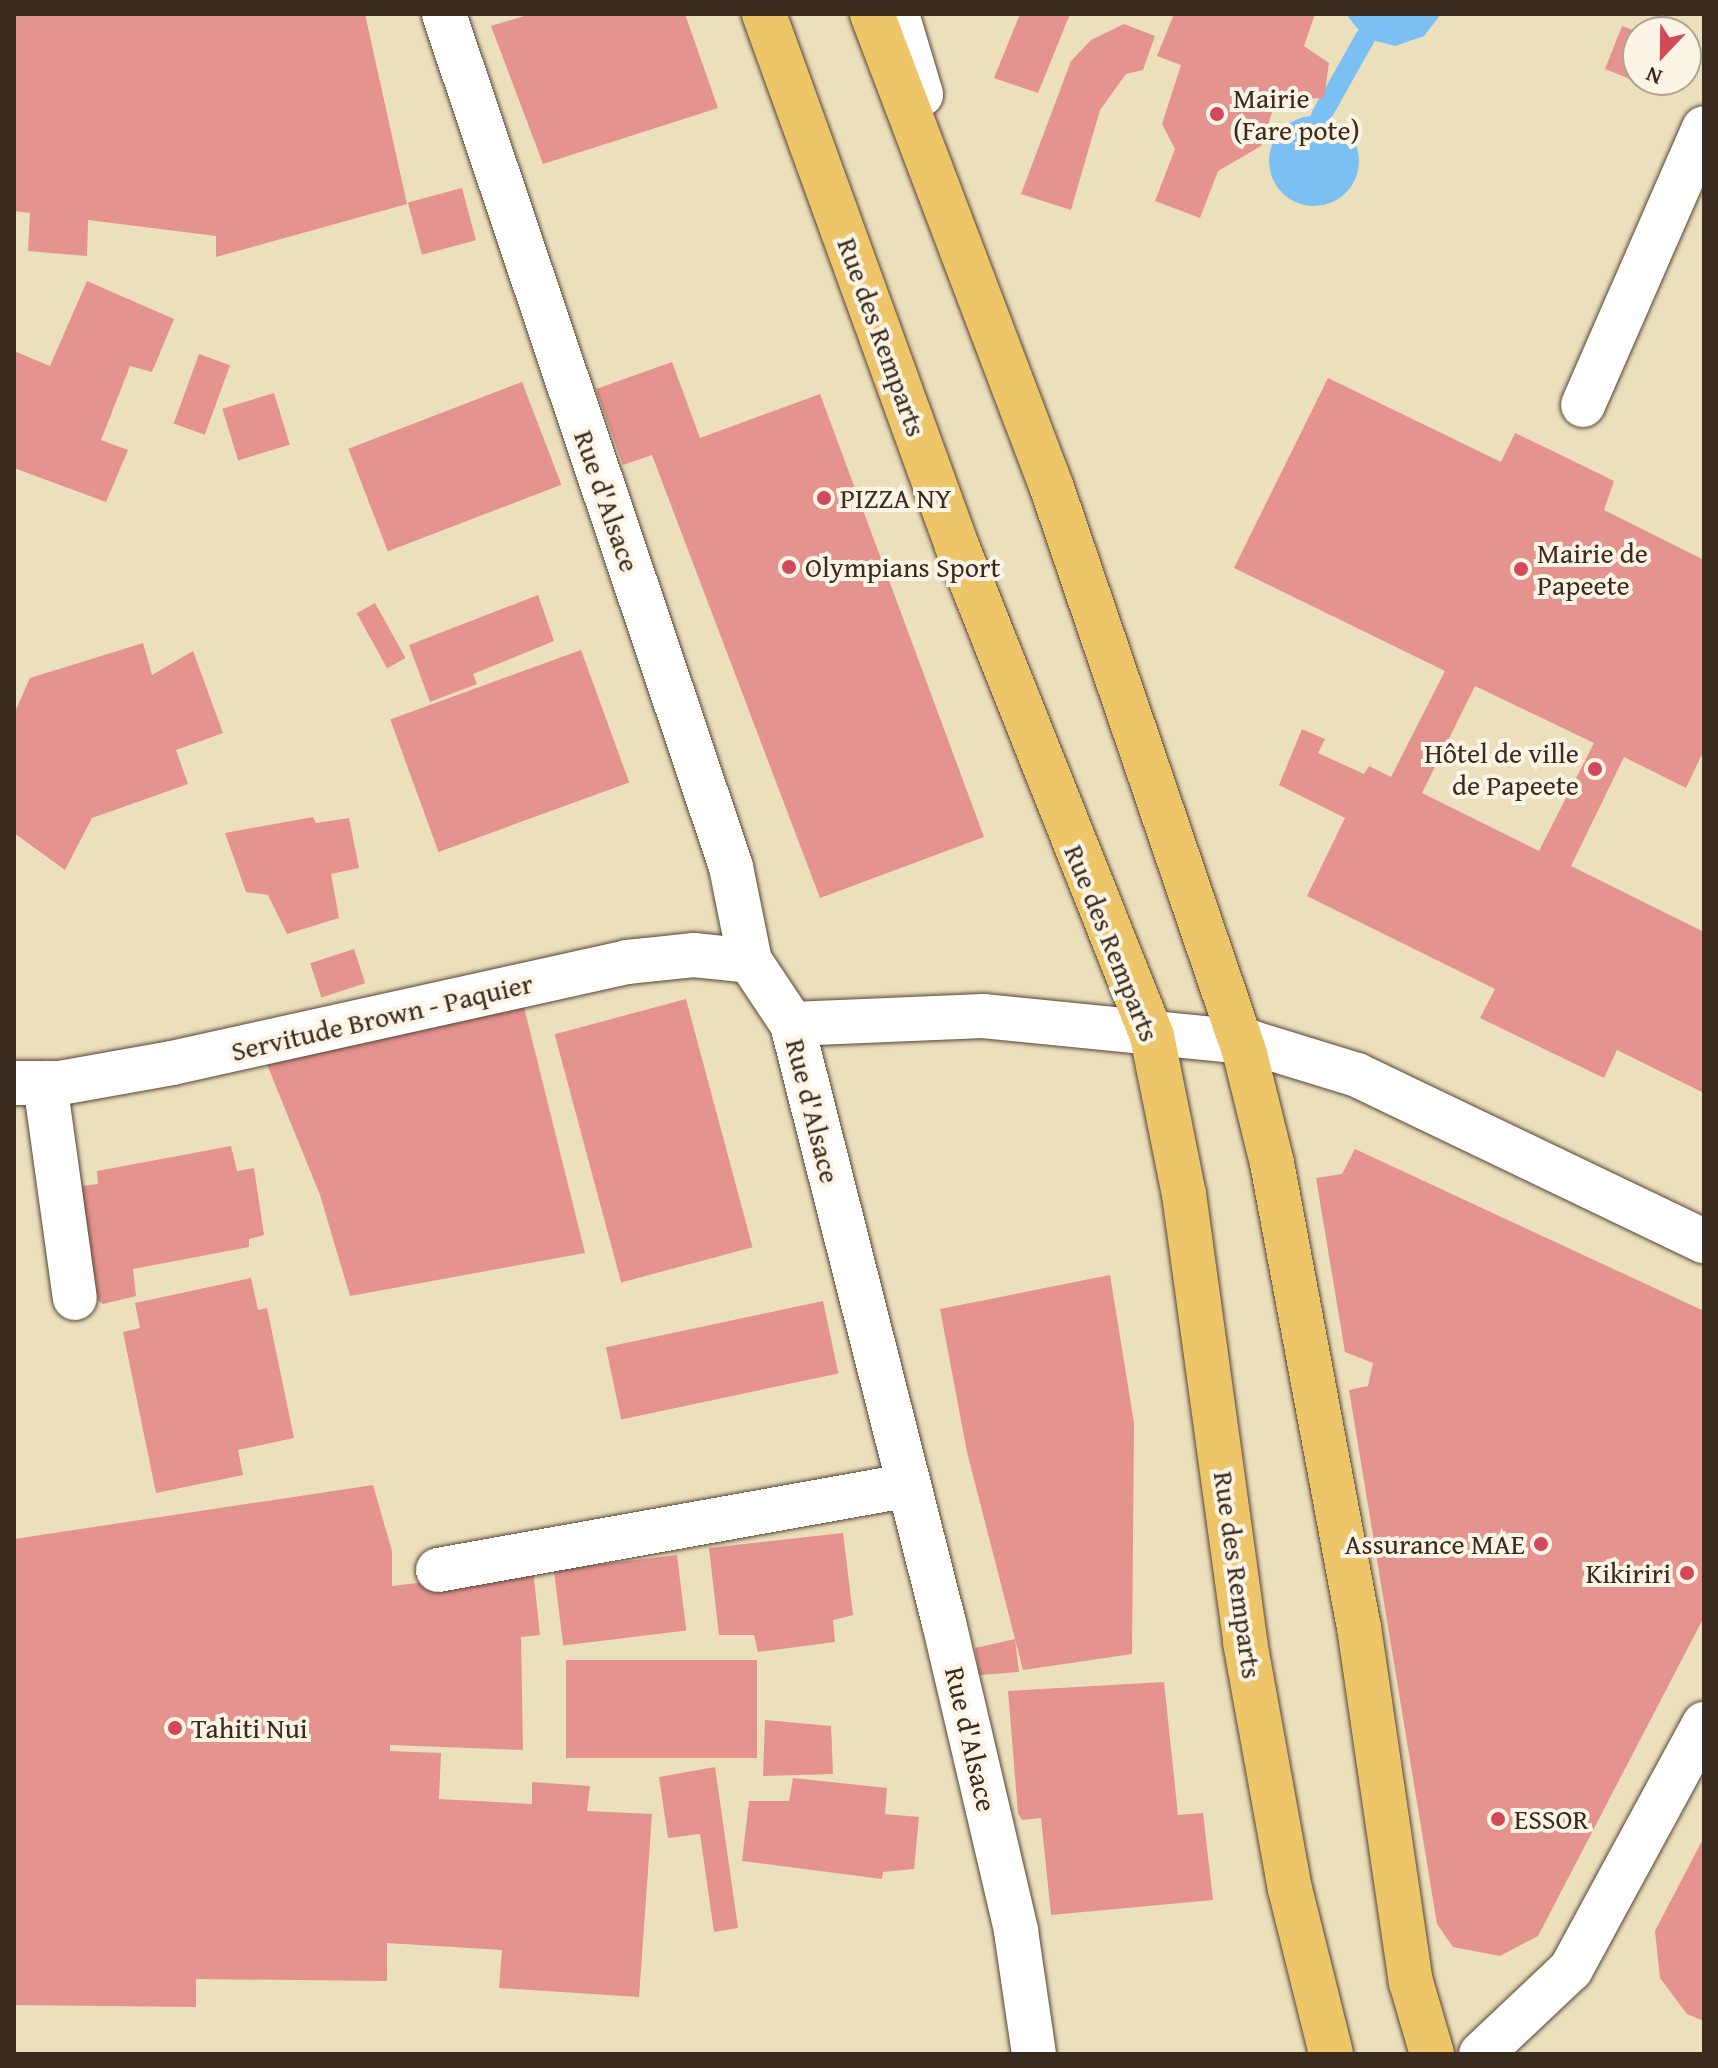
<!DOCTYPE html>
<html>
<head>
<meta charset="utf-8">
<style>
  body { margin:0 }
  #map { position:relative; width:1718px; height:2068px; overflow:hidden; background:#ecdfbc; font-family:"Gentium Book Plus",serif }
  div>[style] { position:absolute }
  .water>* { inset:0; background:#7bc0f2 }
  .round { border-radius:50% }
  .stream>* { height:20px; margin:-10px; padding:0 10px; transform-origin:10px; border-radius:10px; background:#7bc0f2 }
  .building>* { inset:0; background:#e5938f; transform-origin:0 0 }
  .roads { filter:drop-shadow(0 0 2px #564536) drop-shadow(0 0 2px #564536) }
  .minor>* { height:44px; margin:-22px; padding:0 22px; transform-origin:22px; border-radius:22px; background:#fff }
  .major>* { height:44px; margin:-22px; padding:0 22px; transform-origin:22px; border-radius:22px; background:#eec569 }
  .dots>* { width:22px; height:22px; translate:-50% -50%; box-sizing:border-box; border:4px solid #fcf5e5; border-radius:50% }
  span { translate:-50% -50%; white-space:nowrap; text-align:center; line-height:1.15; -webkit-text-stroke:8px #fcf5e5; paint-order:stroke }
  .poi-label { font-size:28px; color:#3b2a1e }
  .left { translate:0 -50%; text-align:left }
  .right { translate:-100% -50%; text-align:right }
  .street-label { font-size:28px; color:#3b2a1e }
  .frame { position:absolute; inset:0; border:16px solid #3b2a1e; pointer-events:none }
  .north { position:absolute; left:1622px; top:16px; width:80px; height:80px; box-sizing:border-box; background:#fcf5e5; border:2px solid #afa495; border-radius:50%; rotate:202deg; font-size:22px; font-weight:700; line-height:32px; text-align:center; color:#3b2a1e }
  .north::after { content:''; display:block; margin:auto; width:28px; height:36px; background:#d1495b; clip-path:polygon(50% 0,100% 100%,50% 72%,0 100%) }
</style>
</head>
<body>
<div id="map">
  <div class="water">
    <div style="clip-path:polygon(1346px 14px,1441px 14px,1424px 36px,1395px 46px,1365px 38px)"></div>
    <div class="round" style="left:1269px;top:116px;width:90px;height:90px"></div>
  </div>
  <div class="stream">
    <div style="left:1321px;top:116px;width:90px;rotate:-60.6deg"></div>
  </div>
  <div class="building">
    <div style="clip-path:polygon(14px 14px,365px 14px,407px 204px,216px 257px,216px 236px,88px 220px,87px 256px,28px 251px,30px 213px,14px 211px)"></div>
    <div style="clip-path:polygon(531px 14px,685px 14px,718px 108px,543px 164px,491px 26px)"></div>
    <div style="clip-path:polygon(1020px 14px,1070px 14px,1038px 93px,994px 78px)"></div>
    <div style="clip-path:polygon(1174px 14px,1315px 14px,1304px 46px,1329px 63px,1324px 98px,1276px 100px,1261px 146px,1218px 171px,1200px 218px,1155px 201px,1175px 149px,1162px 124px,1181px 65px,1157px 56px)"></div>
    <div style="clip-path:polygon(1124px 24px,1155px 36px,1143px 70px,1126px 74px,1100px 110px,1071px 210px,1021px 194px,1071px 61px,1091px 40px)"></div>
    <div style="clip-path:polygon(1622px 26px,1638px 32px,1638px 80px,1676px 80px,1670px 95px,1605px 69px)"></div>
    <div style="left:462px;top:188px;width:54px;height:56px;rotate:75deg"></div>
    <div style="clip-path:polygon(87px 281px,174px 319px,152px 372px,130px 366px,101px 440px,128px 450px,106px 502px,14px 468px,14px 351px,50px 366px)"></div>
    <div style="left:199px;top:354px;width:33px;height:74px;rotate:20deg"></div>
    <div style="clip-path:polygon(672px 362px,700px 438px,820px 394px,984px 837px,820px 898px,652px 455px,623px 465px,596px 389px)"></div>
    <div style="clip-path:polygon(evenodd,1328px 378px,1501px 462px,1515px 433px,1561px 455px,1614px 481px,1604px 510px,1704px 560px,1704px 750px,1686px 788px,1624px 757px,1571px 866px,1704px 932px,1704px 1093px,1617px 1050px,1604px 1078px,1480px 1018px,1495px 989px,1307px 896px,1345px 818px,1279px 785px,1302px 729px,1325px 739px,1318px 753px,1364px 774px,1369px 766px,1391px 777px,1445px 671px,1234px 568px,1328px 378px,1475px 686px,1594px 743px,1539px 851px,1422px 793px,1475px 686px)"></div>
    <div style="left:522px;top:382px;width:110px;height:186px;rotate:69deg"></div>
    <div style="left:274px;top:393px;width:54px;height:54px;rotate:73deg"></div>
    <div style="clip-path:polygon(538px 595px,554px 641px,473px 674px,477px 684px,430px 702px,409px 645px)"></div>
    <div style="left:375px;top:603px;width:63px;height:21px;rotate:61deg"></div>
    <div style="clip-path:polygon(143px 643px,152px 675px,193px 651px,223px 733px,176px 750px,188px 784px,92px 818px,65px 870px,14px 833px,14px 714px,30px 678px)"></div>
    <div style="left:581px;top:650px;width:141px;height:203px;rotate:70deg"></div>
    <div style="clip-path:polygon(313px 817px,316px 823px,349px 818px,359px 868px,331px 874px,339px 918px,287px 934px,268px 895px,246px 892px,225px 833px)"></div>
    <div style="left:354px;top:949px;width:36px;height:46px;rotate:72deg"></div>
    <div style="clip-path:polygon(522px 999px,585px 1253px,350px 1296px,320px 1195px,266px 1062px)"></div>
    <div style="left:686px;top:999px;width:257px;height:136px;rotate:75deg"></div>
    <div style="clip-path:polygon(231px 1146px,237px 1171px,254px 1168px,264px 1235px,249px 1239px,249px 1247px,133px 1269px,136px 1296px,103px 1304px,89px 1295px,75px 1187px,98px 1184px,97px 1171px)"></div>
    <div style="clip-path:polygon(1355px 1149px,1704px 1311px,1704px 1617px,1538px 1936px,1500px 1956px,1453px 1947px,1437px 1924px,1349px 1390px,1368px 1386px,1373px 1363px,1345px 1352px,1316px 1178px,1342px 1174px)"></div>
    <div style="clip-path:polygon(1110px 1275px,1134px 1423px,1132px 1654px,1023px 1670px,967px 1452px,940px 1309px)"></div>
    <div style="clip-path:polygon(251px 1278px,258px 1310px,267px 1308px,294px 1438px,238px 1450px,243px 1475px,156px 1493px,123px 1332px,140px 1328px,135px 1303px)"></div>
    <div style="left:823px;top:1301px;width:74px;height:222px;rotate:78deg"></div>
    <div style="clip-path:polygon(373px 1485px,392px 1551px,392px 1586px,533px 1569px,540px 1635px,521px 1637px,523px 1750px,390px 1745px,390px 1751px,441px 1753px,439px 1799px,532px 1804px,532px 1782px,590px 1786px,587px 1811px,652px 1814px,639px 1997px,499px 1988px,502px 1950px,387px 1943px,387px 1981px,196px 1979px,196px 2007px,14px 2005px,14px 1539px)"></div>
    <div style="clip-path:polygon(843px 1533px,853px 1615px,833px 1620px,835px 1642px,758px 1652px,754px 1635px,719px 1635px,709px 1548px)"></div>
    <div style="left:677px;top:1555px;width:76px;height:124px;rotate:83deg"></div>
    <div style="clip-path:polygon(1015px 1639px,1019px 1672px,980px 1675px,975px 1648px)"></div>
    <div style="left:566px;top:1660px;width:191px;height:98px"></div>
    <div style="clip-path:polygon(1164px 1682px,1178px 1815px,1203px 1813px,1213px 1900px,1051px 1915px,1041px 1818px,1022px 1820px,1018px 1813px,1008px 1691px)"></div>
    <div style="clip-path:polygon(765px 1720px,831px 1726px,833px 1774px,763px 1776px)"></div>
    <div style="clip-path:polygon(715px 1767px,738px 1928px,714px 1932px,700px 1834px,668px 1838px,659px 1777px)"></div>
    <div style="clip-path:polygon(793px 1778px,887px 1788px,885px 1814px,919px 1817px,914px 1869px,883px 1872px,882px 1879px,742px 1861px,749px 1801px,789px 1801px)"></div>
    <div style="clip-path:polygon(1704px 1837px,1704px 2021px,1687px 2014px,1660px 1978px,1655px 1931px)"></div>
  </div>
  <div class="roads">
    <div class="minor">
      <div style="left:444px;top:14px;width:900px;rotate:71.4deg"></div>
      <div style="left:731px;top:867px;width:96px;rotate:78.6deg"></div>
      <div style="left:750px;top:961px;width:76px;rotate:56.3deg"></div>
      <div style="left:792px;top:1024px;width:618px;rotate:75.76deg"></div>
      <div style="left:944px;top:1623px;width:316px;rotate:76.8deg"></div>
      <div style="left:1016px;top:1931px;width:124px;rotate:81.7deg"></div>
      <div style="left:897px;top:14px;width:84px;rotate:73.3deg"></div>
      <div style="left:1583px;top:405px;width:302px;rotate:-66.4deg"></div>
      <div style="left:792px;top:1024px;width:191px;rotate:-2.4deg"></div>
      <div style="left:983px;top:1016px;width:271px;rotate:5.7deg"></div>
      <div style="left:1253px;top:1043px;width:109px;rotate:17.1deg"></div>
      <div style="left:1357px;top:1075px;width:385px;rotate:25.6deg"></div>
      <div style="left:14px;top:1083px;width:46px"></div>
      <div style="left:60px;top:1083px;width:114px;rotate:-10.1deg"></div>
      <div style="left:172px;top:1063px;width:466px;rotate:-12.5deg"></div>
      <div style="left:627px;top:962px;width:67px;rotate:-6deg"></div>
      <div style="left:694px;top:955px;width:56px;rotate:6.1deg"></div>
      <div style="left:45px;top:1083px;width:217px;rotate:82.1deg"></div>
      <div style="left:438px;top:1570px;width:474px;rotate:-10.2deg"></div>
      <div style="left:1481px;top:2054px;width:124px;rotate:-43.4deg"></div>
      <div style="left:1571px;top:1969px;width:279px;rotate:-61.5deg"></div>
    </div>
    <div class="major">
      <div style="left:764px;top:14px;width:566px;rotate:70.06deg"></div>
      <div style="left:957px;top:546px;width:527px;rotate:68.3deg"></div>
      <div style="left:1152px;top:1036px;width:161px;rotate:78.6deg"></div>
      <div style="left:1184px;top:1194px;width:452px;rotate:82.2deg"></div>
      <div style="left:1245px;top:1642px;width:251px;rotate:79.7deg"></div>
      <div style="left:1290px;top:1889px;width:170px;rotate:76deg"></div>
      <div style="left:872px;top:14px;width:507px;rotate:69.21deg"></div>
      <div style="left:1052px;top:488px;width:598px;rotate:71.17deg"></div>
      <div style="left:1245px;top:1054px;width:112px;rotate:76.1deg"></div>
      <div style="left:1272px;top:1163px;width:472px;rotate:79.4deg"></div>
      <div style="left:1359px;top:1627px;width:359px;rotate:81.7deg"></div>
      <div style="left:1411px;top:1982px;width:75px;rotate:73.7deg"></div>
    </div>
  </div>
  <div class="dots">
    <div style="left:1217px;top:114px;background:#d1495b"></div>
    <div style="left:824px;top:498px;background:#d1495b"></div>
    <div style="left:789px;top:567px;background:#d1495b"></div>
    <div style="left:1521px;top:569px;background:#d1495b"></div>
    <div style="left:1595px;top:769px;background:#d1495b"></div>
    <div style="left:1541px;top:1544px;background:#d1495b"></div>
    <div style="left:1687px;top:1573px;background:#d1495b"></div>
    <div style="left:175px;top:1728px;background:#d1495b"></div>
    <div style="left:1498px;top:1819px;background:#d1495b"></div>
  </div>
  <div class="poi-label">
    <span class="left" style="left:1233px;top:114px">Mairie<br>(Fare pote)</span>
    <span class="left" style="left:840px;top:498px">PIZZA NY</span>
    <span class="left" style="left:1537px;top:569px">Mairie de<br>Papeete</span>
    <span class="left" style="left:805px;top:567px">Olympians Sport</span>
    <span class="right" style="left:1579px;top:769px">Hôtel de ville<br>de Papeete</span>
    <span class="right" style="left:1525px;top:1544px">Assurance MAE</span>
    <span class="right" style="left:1671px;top:1573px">Kikiriri</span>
    <span class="left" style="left:191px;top:1728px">Tahiti Nui</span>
    <span class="left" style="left:1514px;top:1819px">ESSOR</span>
  </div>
  <div class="street-label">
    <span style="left:882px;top:337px;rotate:70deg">Rue des Remparts</span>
    <span style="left:607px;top:501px;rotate:71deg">Rue d'Alsace</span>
    <span style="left:1112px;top:943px;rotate:68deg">Rue des Remparts</span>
    <span style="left:382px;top:1017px;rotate:-13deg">Servitude Brown - Paquier</span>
    <span style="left:813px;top:1111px;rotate:76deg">Rue d'Alsace</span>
    <span style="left:1238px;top:1575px;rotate:82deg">Rue des Remparts</span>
    <span style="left:971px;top:1739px;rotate:77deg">Rue d'Alsace</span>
  </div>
  <div class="frame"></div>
  <div class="north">N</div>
</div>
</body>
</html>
